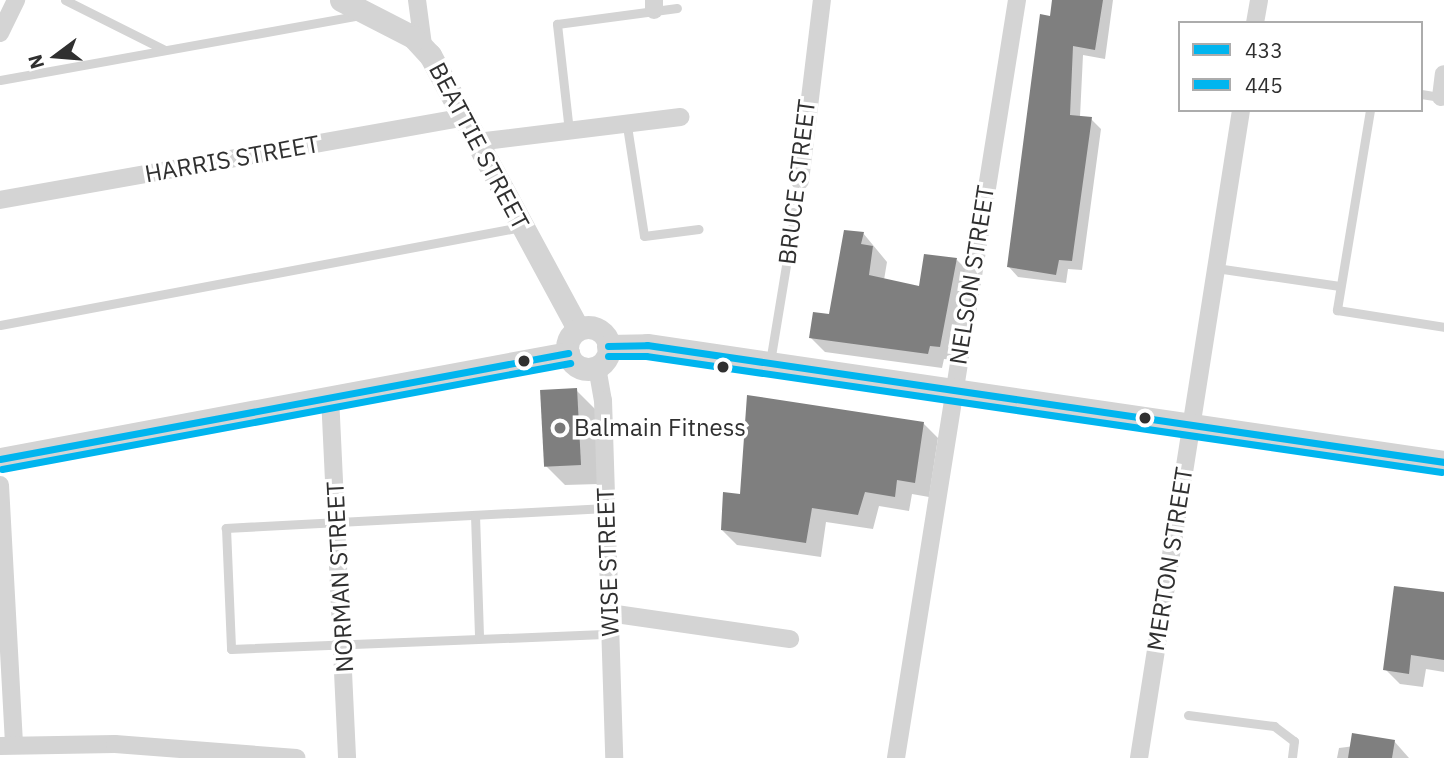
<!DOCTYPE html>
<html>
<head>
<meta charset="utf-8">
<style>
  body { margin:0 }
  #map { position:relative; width:1444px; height:758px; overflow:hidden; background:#fff; font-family:"IBM Plex Sans",sans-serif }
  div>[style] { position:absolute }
  .shadow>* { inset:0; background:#0003 }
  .building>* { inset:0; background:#7f7f7f; transform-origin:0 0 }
  .service>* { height:9px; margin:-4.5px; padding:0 4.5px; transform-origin:4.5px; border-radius:4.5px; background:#d4d4d4 }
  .minor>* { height:18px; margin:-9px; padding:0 9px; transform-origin:9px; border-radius:9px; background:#d4d4d4 }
  .tertiary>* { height:23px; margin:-11.5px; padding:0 11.5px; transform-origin:11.5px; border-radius:11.5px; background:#d4d4d4 }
  .tertiary>.ring { margin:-11.5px; padding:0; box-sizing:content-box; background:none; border:23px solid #d4d4d4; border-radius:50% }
  .bus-1>* { height:7px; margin:-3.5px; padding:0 3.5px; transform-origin:3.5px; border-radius:3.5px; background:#00b5ef }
  .bus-2>* { height:7px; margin:-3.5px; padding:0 3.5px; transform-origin:3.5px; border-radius:3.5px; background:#00b5ef }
  .dots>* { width:19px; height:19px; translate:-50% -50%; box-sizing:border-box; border:4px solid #fff; border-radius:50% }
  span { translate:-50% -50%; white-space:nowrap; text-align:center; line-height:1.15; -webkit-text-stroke:7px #fff; paint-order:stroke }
  .street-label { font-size:24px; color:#303030 }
  .poi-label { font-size:24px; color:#303030 }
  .left { translate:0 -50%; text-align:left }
  .legend { position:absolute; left:1178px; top:21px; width:245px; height:91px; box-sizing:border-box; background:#fff; border:2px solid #acacac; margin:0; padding:9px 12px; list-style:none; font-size:21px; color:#303030 }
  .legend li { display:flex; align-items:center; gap:14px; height:35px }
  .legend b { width:35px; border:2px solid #acacac }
  .north { position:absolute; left:21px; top:21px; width:70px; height:70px; -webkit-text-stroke:5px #fff; paint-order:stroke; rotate:254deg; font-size:19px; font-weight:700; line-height:28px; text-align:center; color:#303030 }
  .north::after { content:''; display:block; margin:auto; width:24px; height:32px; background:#303030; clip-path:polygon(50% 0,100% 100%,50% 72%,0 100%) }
</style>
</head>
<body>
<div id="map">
  <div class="shadow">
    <div style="clip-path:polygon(1054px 0,1113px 0,1105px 59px,1083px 55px,1080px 117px,1091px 119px,1101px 129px,1082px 270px,1068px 269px,1066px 283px,1018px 277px,1009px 267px)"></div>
    <div style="clip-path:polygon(863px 233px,887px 262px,884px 280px,921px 288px,957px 260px,971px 274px,954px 360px,944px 359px,942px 368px,825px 352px,811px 338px,830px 316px)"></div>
    <div style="clip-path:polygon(576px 390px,595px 409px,599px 484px,565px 485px,546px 466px)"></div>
    <div style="clip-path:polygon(923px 423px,938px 438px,929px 497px,912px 494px,909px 511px,879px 506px,873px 529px,826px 522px,821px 557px,737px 545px,722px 530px,742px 496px)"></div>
    <div style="clip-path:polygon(1444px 593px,1444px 672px,1426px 669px,1423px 687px,1400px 684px,1385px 669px)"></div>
    <div style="clip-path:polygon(1394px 741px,1409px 758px,1337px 758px,1339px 748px)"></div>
  </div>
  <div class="building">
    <div style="clip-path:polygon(1052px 0,1103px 0,1095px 50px,1073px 46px,1070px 115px,1092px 117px,1072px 261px,1059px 260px,1056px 275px,1007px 267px,1040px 14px,1050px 16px)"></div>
    <div style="clip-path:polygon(844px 230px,864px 232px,861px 244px,873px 246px,869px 275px,919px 286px,924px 254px,957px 258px,940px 347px,930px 346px,928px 354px,809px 338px,813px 312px,829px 314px)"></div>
    <div style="left:577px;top:388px;width:77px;height:37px;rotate:87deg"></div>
    <div style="clip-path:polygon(747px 395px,924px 422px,915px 483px,897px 480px,895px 497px,865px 492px,858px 515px,812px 508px,806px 543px,721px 530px,723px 492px,740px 494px)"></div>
    <div style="clip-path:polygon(1394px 586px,1444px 592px,1444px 660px,1411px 655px,1409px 674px,1383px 670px)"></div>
    <div style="clip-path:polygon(1352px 733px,1395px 740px,1392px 758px,1348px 758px)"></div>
  </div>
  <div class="service">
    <div style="left:65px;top:0;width:110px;rotate:26.6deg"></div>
    <div style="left:0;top:80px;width:366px;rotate:-10.2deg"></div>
    <div style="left:1421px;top:94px;width:20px;rotate:9deg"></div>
    <div style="left:1370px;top:110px;width:203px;rotate:99.4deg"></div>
    <div style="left:1337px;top:310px;width:108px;rotate:9deg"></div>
    <div style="left:627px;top:126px;width:111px;rotate:81.2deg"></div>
    <div style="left:644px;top:236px;width:55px;rotate:-7.3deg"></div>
    <div style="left:569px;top:131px;width:108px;rotate:-96.4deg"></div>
    <div style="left:557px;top:24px;width:121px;rotate:-7.6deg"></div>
    <div style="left:1216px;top:268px;width:125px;rotate:8.3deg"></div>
    <div style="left:0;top:325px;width:530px;rotate:-10.65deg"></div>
    <div style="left:770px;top:362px;width:183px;rotate:-80.6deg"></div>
    <div style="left:606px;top:508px;width:381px;rotate:177deg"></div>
    <div style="left:226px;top:528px;width:121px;rotate:87.6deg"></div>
    <div style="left:231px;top:649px;width:379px;rotate:-2.3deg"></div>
    <div style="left:475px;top:515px;width:123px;rotate:88.1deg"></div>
    <div style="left:1188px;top:715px;width:87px;rotate:7.3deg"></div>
    <div style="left:1274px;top:726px;width:25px;rotate:37deg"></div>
    <div style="left:1294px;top:741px;width:17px;rotate:97deg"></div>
  </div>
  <div class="minor">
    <div style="left:417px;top:0;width:45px;rotate:82.4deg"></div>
    <div style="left:654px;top:10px;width:10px;rotate:-90deg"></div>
    <div style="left:1255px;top:23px;width:23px;rotate:-80deg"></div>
    <div style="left:0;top:33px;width:37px;rotate:-64deg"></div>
    <div style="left:1441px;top:97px;width:23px;rotate:-83deg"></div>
    <div style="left:477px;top:142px;width:205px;rotate:-7deg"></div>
    <div style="left:800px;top:181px;width:182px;rotate:-83.1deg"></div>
    <div style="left:0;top:200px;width:471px;rotate:-10.1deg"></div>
    <div style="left:597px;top:367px;width:34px;rotate:80deg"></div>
    <div style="left:603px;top:400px;width:358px;rotate:88.2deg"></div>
    <div style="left:330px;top:396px;width:362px;rotate:87.3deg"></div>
    <div style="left:0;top:485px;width:258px;rotate:86.9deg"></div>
    <div style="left:609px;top:613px;width:183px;rotate:8.2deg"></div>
    <div style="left:0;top:746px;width:115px;rotate:-1deg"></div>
    <div style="left:115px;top:744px;width:182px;rotate:4.4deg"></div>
    <div style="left:896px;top:758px;width:768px;rotate:-80.93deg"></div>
    <div style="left:1139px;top:758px;width:656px;rotate:-81.05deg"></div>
  </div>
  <div class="tertiary">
    <div style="left:341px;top:0;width:81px;rotate:27.2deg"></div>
    <div style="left:413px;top:37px;width:25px;rotate:47deg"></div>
    <div style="left:430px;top:55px;width:311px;rotate:61.6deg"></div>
    <div class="ring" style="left:567px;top:327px;width:19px;height:19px"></div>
    <div style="left:608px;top:346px;width:39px;rotate:-1deg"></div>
    <div style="left:647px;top:345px;width:806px;rotate:8.35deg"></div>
    <div style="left:0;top:459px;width:578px;rotate:-10.57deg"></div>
  </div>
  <div class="bus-1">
    <div style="left:608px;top:346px;width:39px;rotate:-1deg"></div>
    <div style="left:647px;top:345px;width:806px;rotate:8.35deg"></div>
    <div style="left:0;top:459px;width:578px;rotate:-10.57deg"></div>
  </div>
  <div class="bus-2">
    <div style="left:608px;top:356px;width:38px"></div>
    <div style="left:646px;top:356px;width:804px;rotate:8.29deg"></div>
    <div style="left:2px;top:469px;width:578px;rotate:-10.57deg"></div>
  </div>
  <div class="dots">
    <div style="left:524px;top:361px;background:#303030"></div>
    <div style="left:723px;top:367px;background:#303030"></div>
    <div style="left:1145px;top:418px;background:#303030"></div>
    <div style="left:560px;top:428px;background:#787878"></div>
  </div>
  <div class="street-label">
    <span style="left:479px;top:146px;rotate:62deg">BEATTIE STREET</span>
    <span style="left:232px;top:159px;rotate:-10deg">HARRIS STREET</span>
    <span style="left:797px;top:182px;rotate:-83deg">BRUCE STREET</span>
    <span style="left:972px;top:275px;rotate:-81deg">NELSON STREET</span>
    <span style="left:1170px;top:559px;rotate:-81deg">MERTON STREET</span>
    <span style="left:608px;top:562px;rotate:-92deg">WISE STREET</span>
    <span style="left:340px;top:577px;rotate:-93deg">NORMAN STREET</span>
  </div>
  <div class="poi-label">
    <span class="left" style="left:574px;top:428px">Balmain Fitness</span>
  </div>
  <ul class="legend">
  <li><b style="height:9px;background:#00b5ef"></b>433</li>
  <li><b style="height:9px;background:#00b5ef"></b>445</li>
  </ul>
  <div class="north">N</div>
</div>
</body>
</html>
